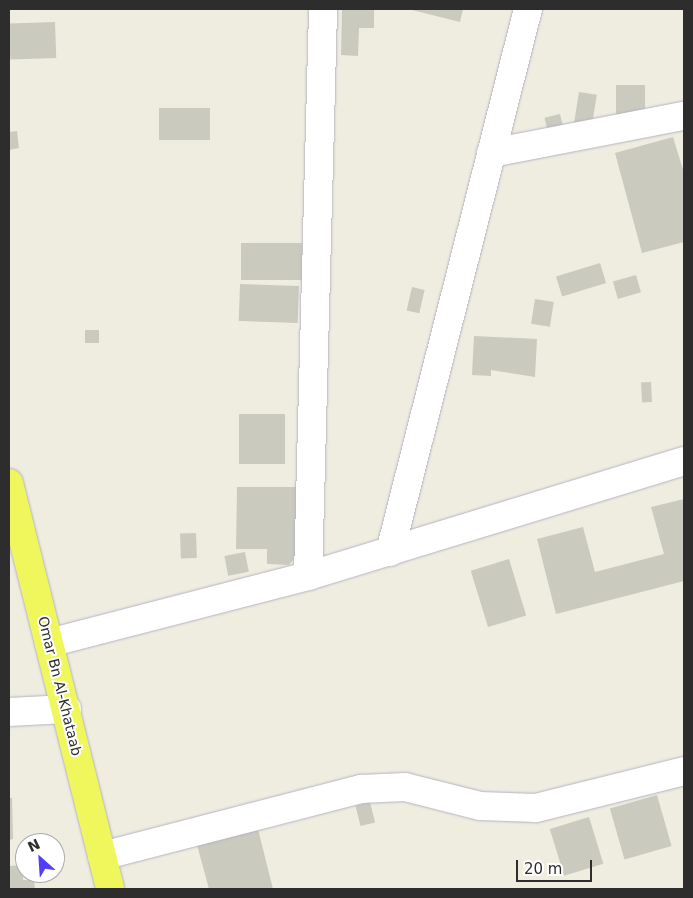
<!DOCTYPE html>
<html>
<head>
<meta charset="utf-8">
<style>
  body { margin:0 }
  #map { position:relative; width:693px; height:898px; overflow:hidden; background:#efede0; font-family:"DejaVu Sans",sans-serif }
  div>[style] { position:absolute }
  .building>* { inset:0; background:#cbcabe; transform-origin:0 0 }
  .roads { filter:drop-shadow(0 0 1px #b4b3c1) drop-shadow(0 0 1px #b4b3c1) }
  .minor>* { height:28px; margin:-14px; padding:0 14px; transform-origin:14px; border-radius:14px; background:#fff }
  .major>* { height:28px; margin:-14px; padding:0 14px; transform-origin:14px; border-radius:14px; background:#eff75c }
  span { translate:-50% -50%; white-space:nowrap; text-align:center; line-height:1.15; -webkit-text-stroke:4px #fff; paint-order:stroke }
  .street-label { font-size:14px; color:#2d2d2d }
  .frame { position:absolute; inset:0; border:10px solid #2d2d2d; pointer-events:none }
  .north { position:absolute; left:15px; top:833px; width:50px; height:50px; box-sizing:border-box; background:#fff; border:1px solid #ababab; border-radius:50%; rotate:334deg; font-size:14px; font-weight:700; line-height:20px; text-align:center; color:#2d2d2d }
  .north::after { content:''; display:block; margin:auto; width:18px; height:22px; background:#503dff; clip-path:polygon(50% 0,100% 100%,50% 72%,0 100%) }
  .scale { position:absolute; left:516px; top:860px; width:76px; height:22px; box-sizing:border-box; border:2px solid #2d2d2d; border-top:0; padding-left:6px; font-size:15px; line-height:18px; white-space:nowrap; color:#2d2d2d; -webkit-text-stroke:4px #fff; paint-order:stroke }
</style>
</head>
<body>
<div id="map">
  <div class="building">
    <div style="clip-path:polygon(408px 9px,463px 9px,460px 22px)"></div>
    <div style="clip-path:polygon(342px 10px,374px 10px,374px 28px,359px 28px,358px 56px,341px 55px)"></div>
    <div style="left:55px;top:22px;width:36px;height:46px;rotate:88deg"></div>
    <div style="left:616px;top:85px;width:29px;height:34px"></div>
    <div style="left:579px;top:92px;width:18px;height:33px;rotate:9deg"></div>
    <div style="left:159px;top:108px;width:51px;height:32px"></div>
    <div style="left:560px;top:114px;width:16px;height:16px;rotate:76deg"></div>
    <div style="clip-path:polygon(17px 131px,19px 148px,9px 150px,9px 132px)"></div>
    <div style="clip-path:polygon(673px 137px,684px 173px,684px 242px,642px 253px,615px 153px)"></div>
    <div style="left:241px;top:243px;width:61px;height:37px"></div>
    <div style="left:600px;top:263px;width:21px;height:46px;rotate:73deg"></div>
    <div style="left:636px;top:275px;width:18px;height:24px;rotate:74deg"></div>
    <div style="left:240px;top:284px;width:59px;height:37px;rotate:2deg"></div>
    <div style="left:412px;top:287px;width:13px;height:24px;rotate:13deg"></div>
    <div style="left:535px;top:299px;width:19px;height:25px;rotate:9deg"></div>
    <div style="left:85px;top:330px;width:14px;height:13px"></div>
    <div style="clip-path:polygon(474px 336px,537px 339px,535px 377px,491px 370px,491px 376px,472px 375px)"></div>
    <div style="left:651px;top:382px;width:20px;height:10px;rotate:87deg"></div>
    <div style="left:239px;top:414px;width:46px;height:50px"></div>
    <div style="clip-path:polygon(237px 487px,298px 487px,297px 555px,289px 565px,267px 564px,267px 549px,236px 549px)"></div>
    <div style="clip-path:polygon(684px 499px,684px 581px,556px 614px,537px 539px,583px 527px,595px 572px,664px 554px,651px 507px)"></div>
    <div style="left:196px;top:533px;width:25px;height:16px;rotate:88deg"></div>
    <div style="left:245px;top:552px;width:20px;height:21px;rotate:79deg"></div>
    <div style="left:509px;top:559px;width:59px;height:40px;rotate:73deg"></div>
    <div style="left:657px;top:795px;width:53px;height:49px;rotate:74deg"></div>
    <div style="clip-path:polygon(9px 798px,12px 798px,13px 839px,9px 840px)"></div>
    <div style="left:370px;top:802px;width:21px;height:15px;rotate:76deg"></div>
    <div style="left:589px;top:817px;width:49px;height:41px;rotate:73deg"></div>
    <div style="clip-path:polygon(258px 829px,273px 889px,209px 889px,197px 845px)"></div>
    <div style="clip-path:polygon(23px 865px,23px 880px,34px 880px,35px 889px,9px 889px,9px 866px)"></div>
  </div>
  <div class="roads">
    <div class="minor">
      <div style="left:491px;top:153px;width:197px;rotate:-10.9deg"></div>
      <div style="left:390px;top:552px;width:560px;rotate:-75.74deg"></div>
      <div style="left:308px;top:576px;width:567px;rotate:-88.48deg"></div>
      <div style="left:49px;top:643px;width:268px;rotate:-14.5deg"></div>
      <div style="left:308px;top:576px;width:393px;rotate:-17deg"></div>
      <div style="left:9px;top:712px;width:58px;rotate:-3deg"></div>
      <div style="left:102px;top:856px;width:268px;rotate:-14.5deg"></div>
      <div style="left:361px;top:789px;width:44px;rotate:-2.6deg"></div>
      <div style="left:405px;top:787px;width:77px;rotate:14.2deg"></div>
      <div style="left:480px;top:806px;width:56px;rotate:2deg"></div>
      <div style="left:536px;top:808px;width:153px;rotate:-14deg"></div>
    </div>
    <div class="major">
      <div style="left:9px;top:483px;width:418px;rotate:76deg"></div>
    </div>
  </div>
  <div class="street-label">
    <span style="left:60px;top:686px;rotate:76deg">Omar Bn Al-Khataab</span>
  </div>
  <div class="frame"></div>
  <div class="north">N</div>
  <div class="scale">20 m</div>
</div>
</body>
</html>
